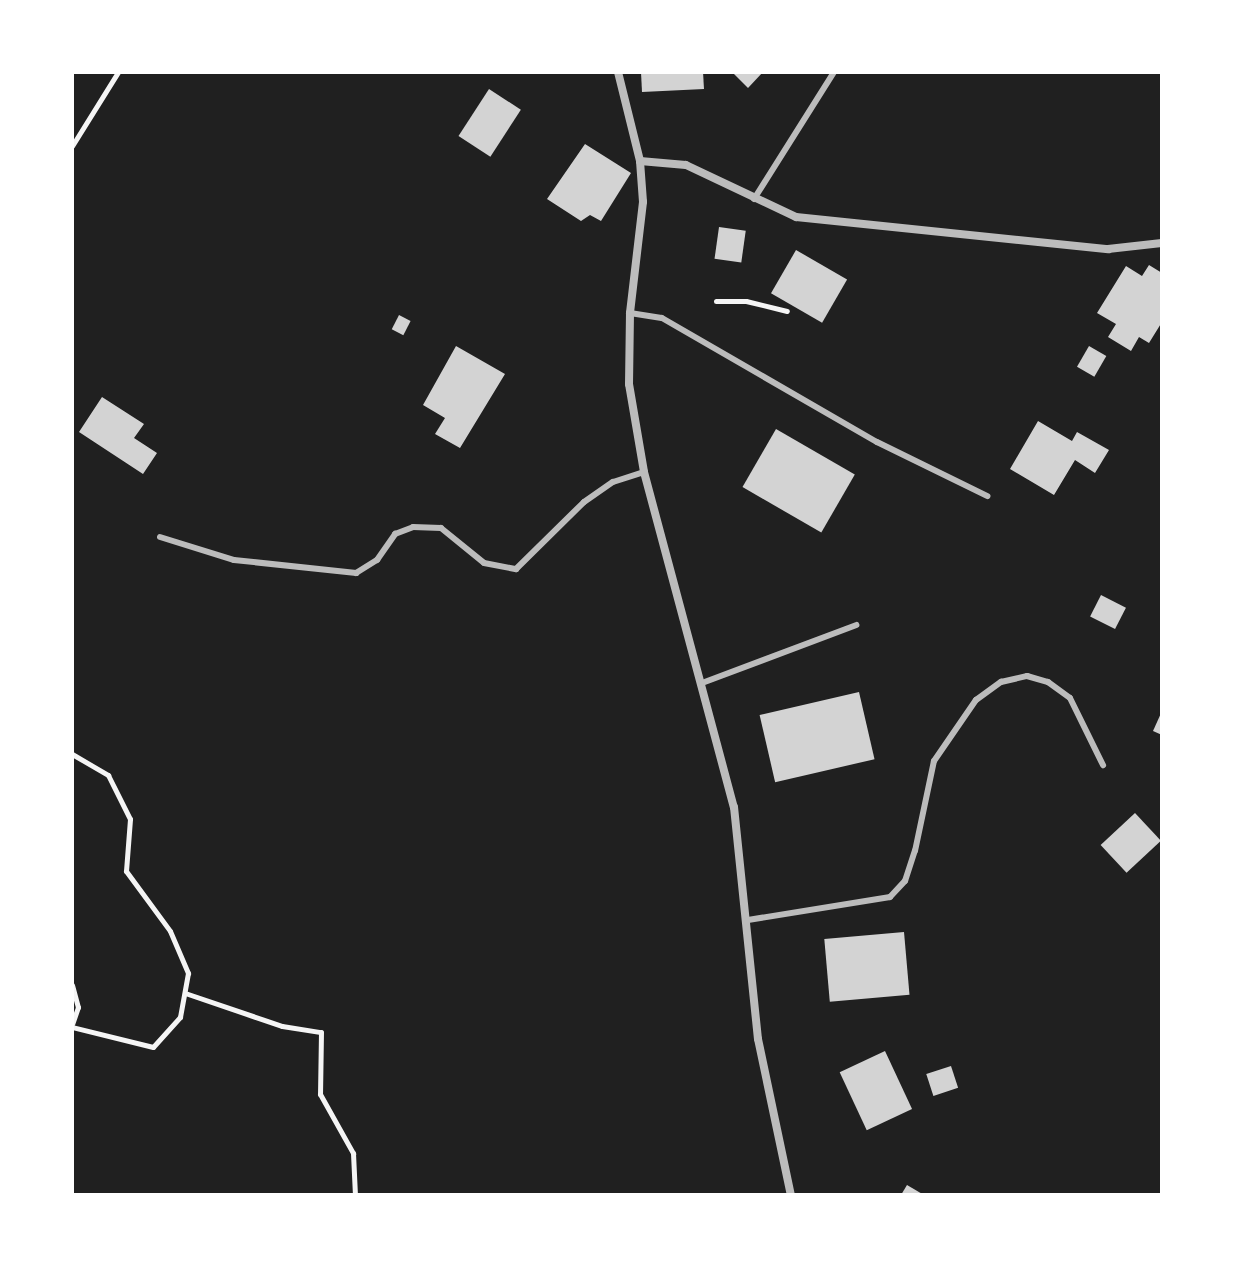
<!DOCTYPE html>
<html>
<head>
<meta charset="utf-8">
<style>
  body { margin:0 }
  #map { position:relative; width:1234px; height:1267px; overflow:hidden; background:#111; font-family:"Nunito Sans",sans-serif }
  div>[style] { position:absolute }
  .green>* { inset:0; background:#202020; transform-origin:0 0 }
  .building>* { inset:0; background:#d3d3d3; transform-origin:0 0 }
  .path>* { height:5px; margin:-2.5px; padding:0 2.5px; transform-origin:2.5px; border-radius:2.5px; background:#f5f5f5 }
  .service>* { height:6px; margin:-3px; padding:0 3px; transform-origin:3px; border-radius:3px; background:#bcbcbc }
  .minor>* { height:8px; margin:-4px; padding:0 4px; transform-origin:4px; border-radius:4px; background:#bcbcbc }
  span { translate:-50% -50%; white-space:nowrap; text-align:center; line-height:1.15; -webkit-text-stroke:6px #fff; paint-order:stroke }
  .frame { position:absolute; inset:0; border:74px solid #fff; pointer-events:none }
</style>
</head>
<body>
<div id="map">
  <div class="green">
    <div style="left:72px;top:72px;width:1090px;height:1123px"></div>
  </div>
  <div class="building">
    <div style="clip-path:polygon(641px 72px,703px 72px,704px 89px,642px 92px)"></div>
    <div style="clip-path:polygon(732px 72px,763px 72px,748px 88px)"></div>
    <div style="left:489px;top:89px;width:38px;height:56px;rotate:33deg"></div>
    <div style="clip-path:polygon(585px 144px,631px 173px,601px 221px,590px 215px,581px 221px,547px 199px)"></div>
    <div style="left:719px;top:227px;width:27px;height:32px;rotate:8deg"></div>
    <div style="left:796px;top:250px;width:59px;height:50px;rotate:30deg"></div>
    <div style="clip-path:polygon(1149px 265px,1162px 273px,1162px 322px,1149px 343px,1139px 337px,1131px 351px,1108px 337px,1116px 324px,1097px 313px,1126px 266px,1142px 276px)"></div>
    <div style="left:399px;top:315px;width:13px;height:16px;rotate:27deg"></div>
    <div style="clip-path:polygon(456px 346px,505px 374px,460px 448px,435px 434px,445px 418px,423px 405px)"></div>
    <div style="left:1089px;top:346px;width:20px;height:24px;rotate:30deg"></div>
    <div style="clip-path:polygon(102px 397px,144px 424px,134px 438px,157px 453px,143px 474px,79px 432px)"></div>
    <div style="clip-path:polygon(1038px 421px,1072px 441px,1077px 432px,1109px 450px,1095px 473px,1075px 460px,1054px 495px,1010px 469px)"></div>
    <div style="left:776px;top:429px;width:91px;height:67px;rotate:30deg"></div>
    <div style="left:1101px;top:595px;width:28px;height:24px;rotate:27deg"></div>
    <div style="left:859px;top:692px;width:69px;height:102px;rotate:77deg"></div>
    <div style="clip-path:polygon(1162px 711px,1162px 735px,1153px 731px)"></div>
    <div style="left:1135px;top:813px;width:38px;height:47px;rotate:47deg"></div>
    <div style="left:904px;top:932px;width:63px;height:80px;rotate:85deg"></div>
    <div style="left:885px;top:1051px;width:64px;height:50px;rotate:65deg"></div>
    <div style="left:951px;top:1066px;width:23px;height:26px;rotate:72deg"></div>
    <div style="clip-path:polygon(907px 1185px,924px 1195px,901px 1195px)"></div>
  </div>
  <div class="path">
    <div style="left:72px;top:146px;width:87px;rotate:-58.1deg"></div>
    <div style="left:716px;top:301px;width:30px"></div>
    <div style="left:746px;top:301px;width:42px;rotate:13.7deg"></div>
    <div style="left:72px;top:754px;width:42px;rotate:30.3deg"></div>
    <div style="left:108px;top:775px;width:49px;rotate:63.4deg"></div>
    <div style="left:130px;top:819px;width:52px;rotate:94.4deg"></div>
    <div style="left:126px;top:871px;width:74px;rotate:53.7deg"></div>
    <div style="left:170px;top:931px;width:46px;rotate:66.8deg"></div>
    <div style="left:188px;top:973px;width:45px;rotate:100.3deg"></div>
    <div style="left:180px;top:1017px;width:40px;rotate:132deg"></div>
    <div style="left:153px;top:1047px;width:83px;rotate:-166.1deg"></div>
    <div style="left:72px;top:985px;width:23px;rotate:75deg"></div>
    <div style="left:78px;top:1007px;width:18px;rotate:109deg"></div>
    <div style="left:185px;top:993px;width:102px;rotate:18.8deg"></div>
    <div style="left:282px;top:1026px;width:39px;rotate:9deg"></div>
    <div style="left:321px;top:1032px;width:62px;rotate:90.9deg"></div>
    <div style="left:320px;top:1094px;width:68px;rotate:60.8deg"></div>
    <div style="left:353px;top:1153px;width:42px;rotate:87.3deg"></div>
  </div>
  <div class="service">
    <div style="left:754px;top:199px;width:150px;rotate:-57.8deg"></div>
    <div style="left:630px;top:313px;width:32px;rotate:9deg"></div>
    <div style="left:662px;top:318px;width:248px;rotate:30deg"></div>
    <div style="left:877px;top:442px;width:123px;rotate:26.1deg"></div>
    <div style="left:160px;top:537px;width:77px;rotate:17.3deg"></div>
    <div style="left:234px;top:560px;width:123px;rotate:6.1deg"></div>
    <div style="left:356px;top:573px;width:25px;rotate:-32deg"></div>
    <div style="left:377px;top:560px;width:32px;rotate:-55deg"></div>
    <div style="left:395px;top:534px;width:19px;rotate:-21deg"></div>
    <div style="left:413px;top:527px;width:28px;rotate:2deg"></div>
    <div style="left:441px;top:528px;width:55px;rotate:39.1deg"></div>
    <div style="left:484px;top:563px;width:33px;rotate:11deg"></div>
    <div style="left:516px;top:569px;width:95px;rotate:-44.6deg"></div>
    <div style="left:584px;top:502px;width:35px;rotate:-35deg"></div>
    <div style="left:613px;top:482px;width:33px;rotate:-18deg"></div>
    <div style="left:702px;top:683px;width:165px;rotate:-20.6deg"></div>
    <div style="left:748px;top:920px;width:144px;rotate:-9.2deg"></div>
    <div style="left:890px;top:897px;width:22px;rotate:-47deg"></div>
    <div style="left:905px;top:881px;width:32px;rotate:-72deg"></div>
    <div style="left:915px;top:851px;width:92px;rotate:-78.1deg"></div>
    <div style="left:934px;top:761px;width:74px;rotate:-55.5deg"></div>
    <div style="left:976px;top:700px;width:31px;rotate:-36deg"></div>
    <div style="left:1001px;top:682px;width:27px;rotate:-13deg"></div>
    <div style="left:1027px;top:676px;width:22px;rotate:16deg"></div>
    <div style="left:1048px;top:682px;width:27px;rotate:36deg"></div>
    <div style="left:1070px;top:698px;width:75px;rotate:63.8deg"></div>
  </div>
  <div class="minor">
    <div style="left:618px;top:72px;width:92px;rotate:76.1deg"></div>
    <div style="left:640px;top:161px;width:41px;rotate:85.8deg"></div>
    <div style="left:643px;top:202px;width:112px;rotate:96.7deg"></div>
    <div style="left:630px;top:313px;width:71px;rotate:90.8deg"></div>
    <div style="left:629px;top:384px;width:89px;rotate:80.3deg"></div>
    <div style="left:644px;top:472px;width:347px;rotate:75deg"></div>
    <div style="left:734px;top:807px;width:233px;rotate:84.1deg"></div>
    <div style="left:758px;top:1039px;width:159px;rotate:78.1deg"></div>
    <div style="left:640px;top:161px;width:46px;rotate:5deg"></div>
    <div style="left:686px;top:165px;width:122px;rotate:25.3deg"></div>
    <div style="left:796px;top:217px;width:314px;rotate:5.9deg"></div>
    <div style="left:1108px;top:249px;width:54px;rotate:-6.3deg"></div>
  </div>
  <div class="frame"></div>
</div>
</body>
</html>
